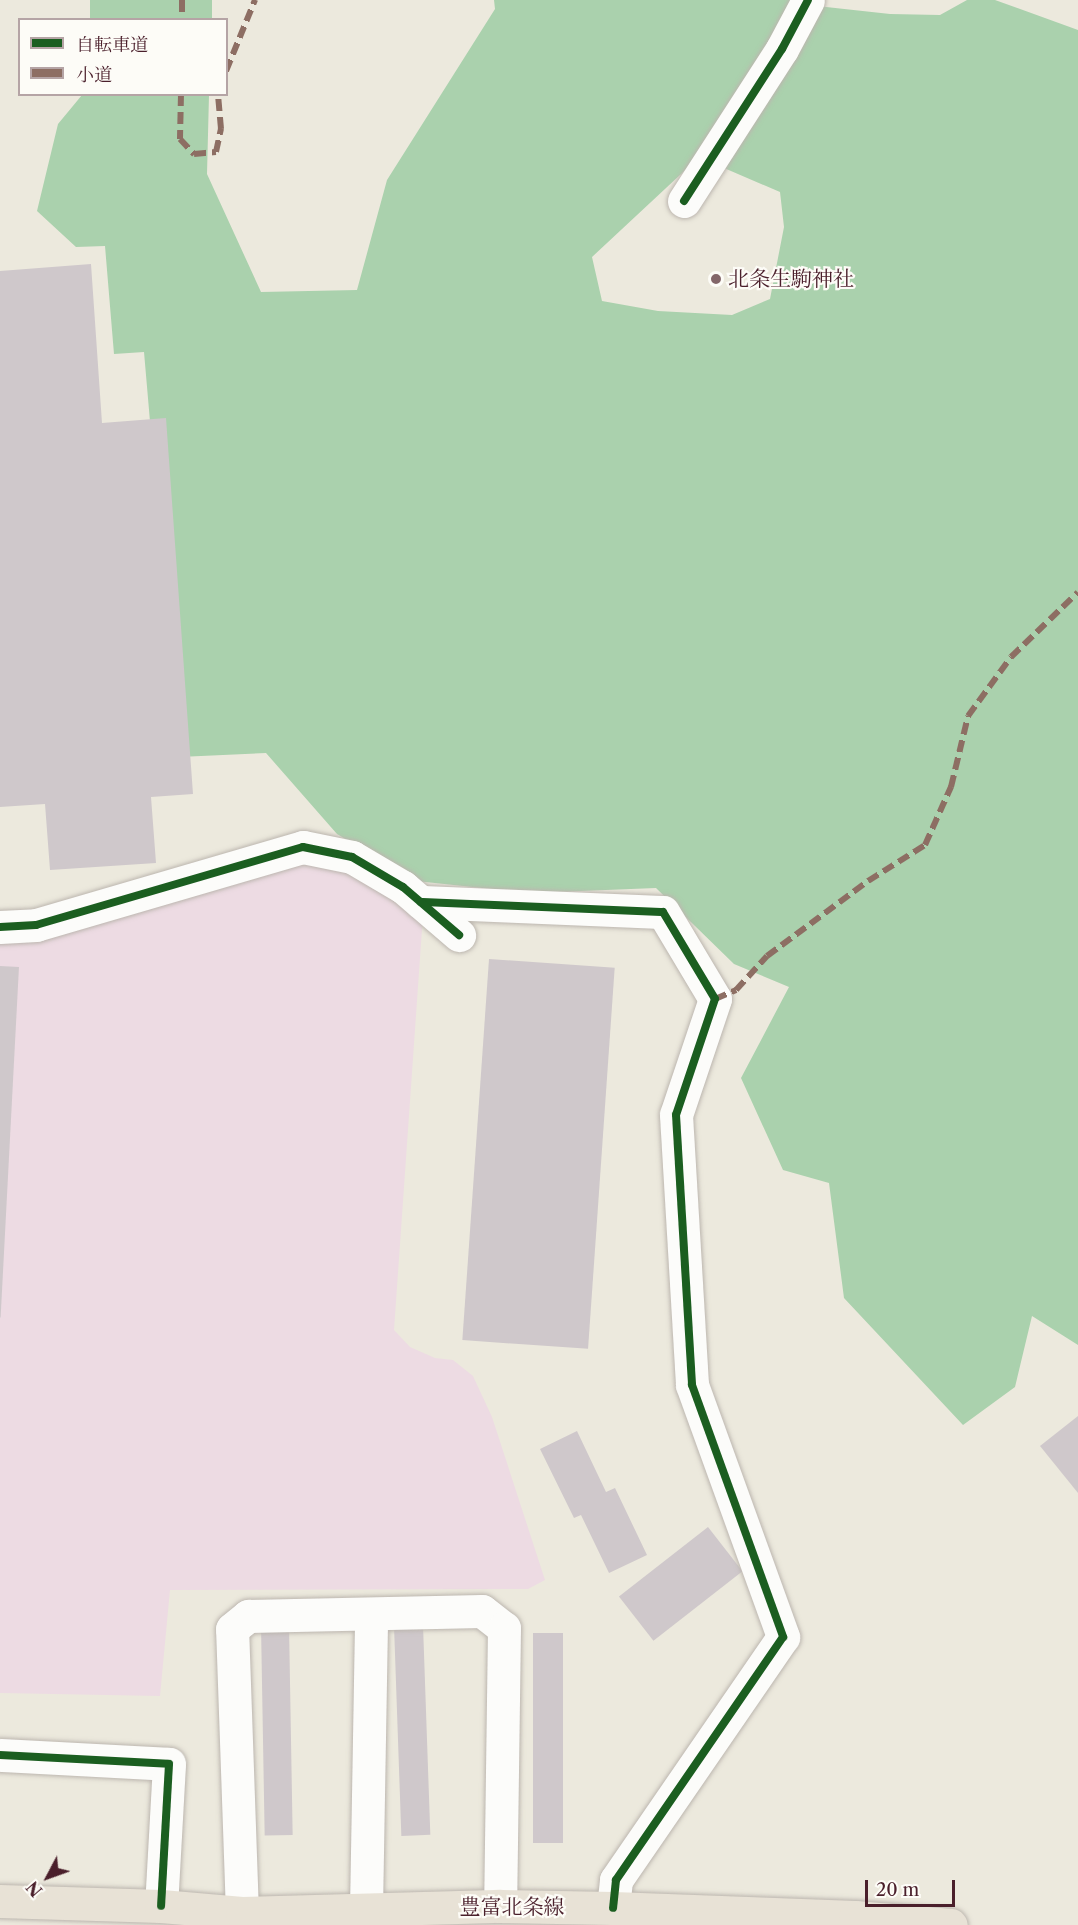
<!DOCTYPE html>
<html>
<head>
<meta charset="utf-8">
<style>
  body { margin:0 }
  #map { position:relative; width:1078px; height:1925px; overflow:hidden; background:#ece9dd; font-family:"Libre Caslon Text","Noto Serif JP",serif }
  div>[style] { position:absolute }
  .built>* { inset:0; background:#eddbe3 }
  .forest>* { inset:0; background:#aad1ad; transform-origin:0 0 }
  .building>* { inset:0; background:#cfc8cb; transform-origin:0 0 }
  .roads { filter:drop-shadow(0 0 2px #bcb6af) drop-shadow(0 0 2px #bcb6af) }
  .minor>* { height:33px; margin:-16.5px; padding:0 16.5px; transform-origin:16.5px; border-radius:16.5px; background:#fcfcfa }
  .major>* { height:33px; margin:-16.5px; padding:0 16.5px; transform-origin:16.5px; border-radius:16.5px; background:#e8e2d6 }
  .quiet>* { height:6px; margin-top:-3px; transform-origin:0; background:repeating-linear-gradient(90deg,#8d6e63 0 12px,transparent 0 18px) }
  .cycleway>* { height:8px; margin:-4px; padding:0 4px; transform-origin:4px; border-radius:4px; background:#1b5e20 }
  .dots>* { width:16px; height:16px; translate:-50% -50%; box-sizing:border-box; border:3px solid #fdfcf7; border-radius:50% }
  span { translate:-50% -50%; white-space:nowrap; text-align:center; line-height:1.15; -webkit-text-stroke:4.5px #fdfcf7; paint-order:stroke }
  .poi-label { font-size:21px; color:#4a1f2b }
  .left { translate:0 -50%; text-align:left }
  .street-label { font-size:21px; color:#4a1f2b }
  .legend { position:absolute; left:18px; top:18px; width:210px; height:78px; box-sizing:border-box; background:#fdfcf7; border:2px solid #b5a4a5; margin:0; padding:8px 10px; list-style:none; font-size:18px; color:#4a1f2b }
  .legend li { display:flex; align-items:center; gap:12px; height:30px }
  .legend b { width:30px; border:2px solid #b5a4a5 }
  .north { position:absolute; left:18px; top:1847px; width:60px; height:60px; -webkit-text-stroke:4px #fdfcf7; paint-order:stroke; rotate:229deg; font-size:16px; font-weight:700; line-height:24px; text-align:center; color:#4a1f2b }
  .north::after { content:''; display:block; margin:auto; width:21px; height:27px; background:#4a1f2b; clip-path:polygon(50% 0,100% 100%,50% 72%,0 100%) }
  .scale { position:absolute; left:865px; top:1880px; width:90px; height:27px; box-sizing:border-box; border:3px solid #4a1f2b; border-top:0; padding-left:8px; font-size:18px; line-height:21px; white-space:nowrap; color:#4a1f2b; -webkit-text-stroke:4px #fdfcf7; paint-order:stroke }
</style>
</head>
<body>
<div id="map">
  <div class="built">
    <div style="clip-path:polygon(304px 859px,346px 866px,423px 915px,394px 1330px,410px 1347px,435px 1358px,453px 1360px,473px 1376px,492px 1417px,545px 1580px,528px 1589px,170px 1590px,160px 1696px,0 1693px,0 935px)"></div>
  </div>
  <div class="forest">
    <div style="left:90px;top:0;width:122px;height:19px"></div>
    <div style="clip-path:polygon(494px 0,795px 0,695px 161px,592px 257px,602px 301px,658px 311px,732px 315px,770px 299px,784px 227px,780px 192px,724px 168px,817px 6px,890px 14px,940px 15px,967px 0,995px 0,1078px 30px,1078px 1345px,1032px 1316px,1015px 1387px,963px 1425px,844px 1298px,829px 1183px,783px 1170px,741px 1078px,789px 987px,734px 964px,656px 888px,530px 893px,416px 881px,337px 834px,266px 753px,179px 757px,144px 352px,114px 354px,105px 246px,76px 247px,37px 211px,58px 124px,82px 95px,209px 95px,207px 174px,261px 292px,357px 290px,387px 180px,495px 9px)"></div>
  </div>
  <div class="building">
    <div style="clip-path:polygon(91px 264px,102px 423px,166px 418px,193px 794px,151px 797px,156px 863px,50px 870px,45px 804px,0 807px,0 271px)"></div>
    <div style="left:489px;top:959px;width:126px;height:382px;rotate:4deg"></div>
    <div style="left:0;top:966px;width:19px;height:351px;rotate:3deg"></div>
    <div style="clip-path:polygon(1078px 1416px,1078px 1493px,1040px 1446px)"></div>
    <div style="clip-path:polygon(577px 1431px,606px 1492px,615px 1488px,647px 1555px,609px 1573px,581px 1515px,574px 1518px,540px 1449px)"></div>
    <div style="left:708px;top:1527px;width:56px;height:113px;rotate:52deg"></div>
    <div style="left:289px;top:1625px;width:210px;height:28px;rotate:89deg"></div>
    <div style="left:423px;top:1625px;width:210px;height:29px;rotate:88deg"></div>
    <div style="left:533px;top:1633px;width:30px;height:210px"></div>
  </div>
  <div class="roads">
    <div class="minor">
      <div style="left:684px;top:201px;width:181px;rotate:-57.2deg"></div>
      <div style="left:782px;top:49px;width:55px;rotate:-62deg"></div>
      <div style="left:421px;top:902px;width:242px;rotate:2.4deg"></div>
      <div style="left:663px;top:912px;width:101px;rotate:59.1deg"></div>
      <div style="left:715px;top:999px;width:122px;rotate:108.6deg"></div>
      <div style="left:676px;top:1115px;width:270px;rotate:86.6deg"></div>
      <div style="left:692px;top:1385px;width:268px;rotate:70.1deg"></div>
      <div style="left:783px;top:1637px;width:295px;rotate:124.5deg"></div>
      <div style="left:616px;top:1880px;width:28px;rotate:96deg"></div>
      <div style="left:0;top:927px;width:36px;rotate:-3deg"></div>
      <div style="left:36px;top:925px;width:278px;rotate:-16.3deg"></div>
      <div style="left:303px;top:847px;width:50px;rotate:11.5deg"></div>
      <div style="left:352px;top:857px;width:59px;rotate:30.5deg"></div>
      <div style="left:403px;top:887px;width:74px;rotate:40.6deg"></div>
      <div style="left:0;top:1755px;width:169px;rotate:3deg"></div>
      <div style="left:169px;top:1764px;width:142px;rotate:93.2deg"></div>
      <div style="left:366px;top:1910px;width:296px;rotate:-89deg"></div>
      <div style="left:242px;top:1913px;width:284px;rotate:-92deg"></div>
      <div style="left:232px;top:1629px;width:21px;rotate:-39deg"></div>
      <div style="left:248px;top:1616px;width:234px;rotate:-1.2deg"></div>
      <div style="left:482px;top:1611px;width:28px;rotate:38deg"></div>
      <div style="left:504px;top:1628px;width:278px;rotate:90.8deg"></div>
    </div>
    <div class="major">
      <div style="left:0;top:1901px;width:161px;rotate:1.8deg"></div>
      <div style="left:161px;top:1906px;width:81px;rotate:4.9deg"></div>
      <div style="left:242px;top:1913px;width:258px;rotate:-1.6deg"></div>
      <div style="left:500px;top:1906px;width:113px;rotate:1deg"></div>
      <div style="left:613px;top:1908px;width:242px;rotate:2.1deg"></div>
      <div style="left:855px;top:1917px;width:96px;rotate:4.8deg"></div>
    </div>
  </div>
  <div class="quiet">
    <div style="left:182px;top:0;width:20px;rotate:90deg"></div>
    <div style="left:226px;top:71px;width:77px;rotate:-67.8deg"></div>
    <div style="left:181px;top:94px;width:45px;rotate:91.3deg"></div>
    <div style="left:180px;top:139px;width:21px;rotate:47deg"></div>
    <div style="left:194px;top:154px;width:22px;rotate:-5deg"></div>
    <div style="left:216px;top:152px;width:24px;rotate:-78deg"></div>
    <div style="left:221px;top:129px;width:35px;rotate:-95deg"></div>
    <div style="left:715px;top:999px;width:23px;rotate:-23deg"></div>
    <div style="left:736px;top:990px;width:46px;rotate:-47.6deg"></div>
    <div style="left:767px;top:956px;width:126px;rotate:-36.6deg"></div>
    <div style="left:868px;top:881px;width:67px;rotate:-32.3deg"></div>
    <div style="left:925px;top:845px;width:64px;rotate:-65.9deg"></div>
    <div style="left:951px;top:787px;width:73px;rotate:-76.5deg"></div>
    <div style="left:968px;top:716px;width:73px;rotate:-53.9deg"></div>
    <div style="left:1011px;top:657px;width:93px;rotate:-44.1deg"></div>
  </div>
  <div class="cycleway">
    <div style="left:684px;top:201px;width:181px;rotate:-57.2deg"></div>
    <div style="left:782px;top:49px;width:55px;rotate:-62deg"></div>
    <div style="left:421px;top:902px;width:242px;rotate:2.4deg"></div>
    <div style="left:663px;top:912px;width:101px;rotate:59.1deg"></div>
    <div style="left:715px;top:999px;width:122px;rotate:108.6deg"></div>
    <div style="left:676px;top:1115px;width:270px;rotate:86.6deg"></div>
    <div style="left:692px;top:1385px;width:268px;rotate:70.1deg"></div>
    <div style="left:783px;top:1637px;width:295px;rotate:124.5deg"></div>
    <div style="left:616px;top:1880px;width:28px;rotate:96deg"></div>
    <div style="left:0;top:927px;width:36px;rotate:-3deg"></div>
    <div style="left:36px;top:925px;width:278px;rotate:-16.3deg"></div>
    <div style="left:303px;top:847px;width:50px;rotate:11.5deg"></div>
    <div style="left:352px;top:857px;width:59px;rotate:30.5deg"></div>
    <div style="left:403px;top:887px;width:74px;rotate:40.6deg"></div>
    <div style="left:0;top:1755px;width:169px;rotate:3deg"></div>
    <div style="left:169px;top:1764px;width:142px;rotate:93.2deg"></div>
  </div>
  <div class="dots">
    <div style="left:716px;top:279px;background:#836669"></div>
  </div>
  <div class="poi-label">
    <span class="left" style="left:728px;top:279px">北条生駒神社</span>
  </div>
  <div class="street-label">
    <span style="left:512px;top:1907px">豊富北条線</span>
  </div>
  <ul class="legend">
  <li><b style="height:8px;background:#1b5e20"></b>自転車道</li>
  <li><b style="height:8px;background:#8d6e63"></b>小道</li>
  </ul>
  <div class="north">N</div>
  <div class="scale">20 m</div>
</div>
</body>
</html>
